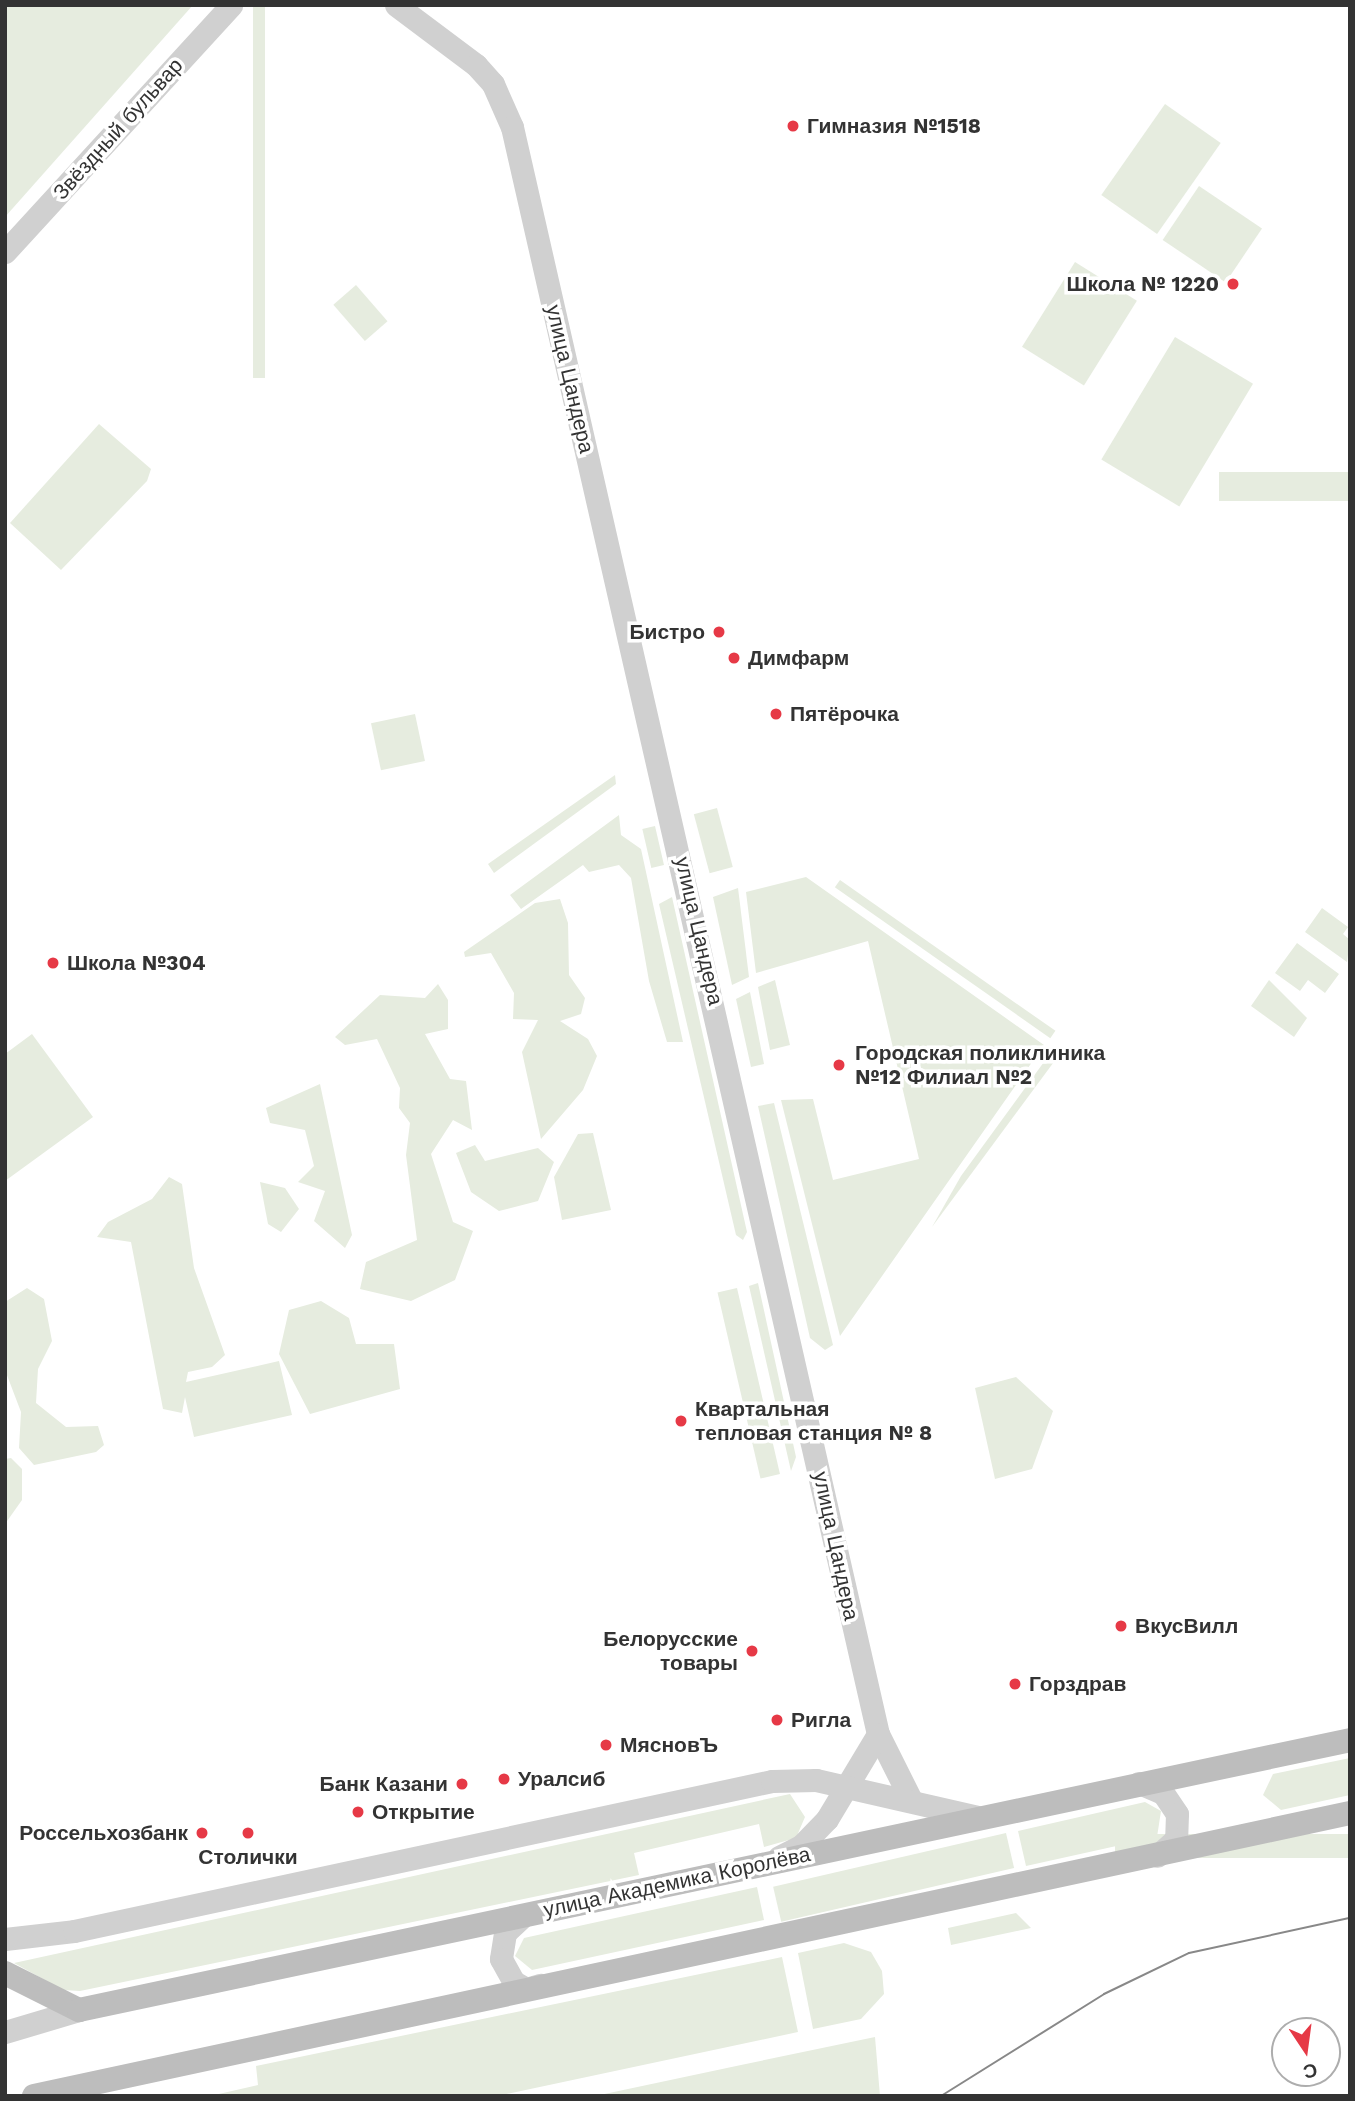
<!DOCTYPE html>
<html>
<head>
<meta charset="utf-8">
<style>
  body { margin:0 }
  #map { position:relative; width:1355px; height:2101px; overflow:hidden; background:#fff; font-family:"Work Sans",sans-serif }
  div>[style] { position:absolute }
  .green>* { inset:0; background:#e6ecdf; transform-origin:0 0 }
  .tertiary>* { height:23px; margin:-11.5px; padding:0 11.5px; transform-origin:11.5px; border-radius:11.5px; background:#d0d0d0 }
  .secondary>* { height:24px; margin:-12px; padding:0 12px; transform-origin:12px; border-radius:12px; background:#bdbdbd }
  .tram>* { height:2px; margin:-1px; padding:0 1px; transform-origin:1px; border-radius:1px; background:#888 }
  .dots>* { width:19px; height:19px; translate:-50% -50%; box-sizing:border-box; border:4px solid #fff; border-radius:50% }
  span { translate:-50% -50%; white-space:nowrap; text-align:center; line-height:1.15; -webkit-text-stroke:7px #fff; paint-order:stroke }
  .poi-label { font-size:21px; color:#333; font-weight:700 }
  .left { translate:0 -50%; text-align:left }
  .right { translate:-100% -50%; text-align:right }
  .street-label { font-size:21px; color:#333 }
  .frame { position:absolute; inset:0; border:7px solid #333; pointer-events:none }
  .north { position:absolute; left:1271px; top:2017px; width:70px; height:70px; box-sizing:border-box; background:#fff; border:2px solid #adadad; border-radius:50%; rotate:167deg; font-size:19px; font-weight:700; line-height:28px; text-align:center; color:#333 }
  .north::after { content:''; display:block; margin:auto; width:24px; height:32px; background:#e63946; clip-path:polygon(50% 0,100% 100%,50% 72%,0 100%) }
</style>
</head>
<body>
<div id="map">
  <div class="green">
    <div style="clip-path:polygon(5px 5px,193px 5px,5px 217px)"></div>
    <div style="left:253px;top:5px;width:12px;height:373px"></div>
    <div style="left:1165px;top:104px;width:68px;height:111px;rotate:35deg"></div>
    <div style="left:1199px;top:186px;width:76px;height:65px;rotate:34deg"></div>
    <div style="left:1075px;top:262px;width:73px;height:100px;rotate:32deg"></div>
    <div style="left:356px;top:285px;width:48px;height:30px;rotate:49deg"></div>
    <div style="left:1175px;top:337px;width:91px;height:143px;rotate:31deg"></div>
    <div style="clip-path:polygon(99px 424px,151px 469px,147px 481px,61px 570px,10px 523px)"></div>
    <div style="left:1350px;top:472px;width:29px;height:131px;rotate:90deg"></div>
    <div style="left:415px;top:714px;width:48px;height:45px;rotate:78deg"></div>
    <div style="clip-path:polygon(615px 775px,616px 784px,494px 873px,488px 864px)"></div>
    <div style="left:717px;top:808px;width:61px;height:24px;rotate:75deg"></div>
    <div style="clip-path:polygon(619px 815px,621px 835px,641px 849px,683px 1042px,667px 1042px,649px 981px,631px 878px,619px 865px,589px 872px,583px 865px,521px 909px,510px 895px)"></div>
    <div style="left:655px;top:826px;width:40px;height:13px;rotate:77deg"></div>
    <div style="clip-path:polygon(806px 877px,1044px 1045px,840px 1336px,781px 1100px,813px 1099px,833px 1180px,919px 1159px,868px 941px,756px 973px,746px 892px)"></div>
    <div style="left:840px;top:880px;width:263px;height:9px;rotate:35deg"></div>
    <div style="clip-path:polygon(738px 888px,749px 977px,732px 985px,713px 897px)"></div>
    <div style="clip-path:polygon(672px 897px,747px 1232px,743px 1240px,736px 1235px,659px 904px)"></div>
    <div style="clip-path:polygon(560px 899px,568px 923px,569px 975px,585px 998px,581px 1014px,560px 1021px,588px 1039px,597px 1056px,583px 1090px,541px 1139px,522px 1052px,538px 1020px,513px 1019px,514px 993px,491px 953px,465px 957px,464px 952px,535px 903px)"></div>
    <div style="clip-path:polygon(1322px 908px,1348px 927px,1343px 934px,1350px 940px,1347px 962px,1305px 932px)"></div>
    <div style="clip-path:polygon(1297px 943px,1339px 974px,1325px 993px,1308px 980px,1300px 991px,1275px 973px)"></div>
    <div style="clip-path:polygon(775px 980px,790px 1045px,770px 1050px,758px 987px)"></div>
    <div style="clip-path:polygon(1269px 980px,1307px 1018px,1294px 1037px,1251px 1006px)"></div>
    <div style="clip-path:polygon(438px 984px,448px 1000px,448px 1029px,425px 1034px,450px 1079px,466px 1081px,472px 1130px,453px 1120px,431px 1154px,453px 1222px,473px 1231px,455px 1280px,411px 1301px,360px 1289px,366px 1262px,417px 1240px,406px 1155px,410px 1123px,399px 1108px,400px 1088px,377px 1039px,345px 1045px,335px 1037px,380px 995px,425px 998px)"></div>
    <div style="clip-path:polygon(750px 992px,764px 1064px,751px 1067px,736px 999px)"></div>
    <div style="clip-path:polygon(32px 1034px,93px 1117px,5px 1181px,5px 1054px)"></div>
    <div style="clip-path:polygon(1057px 1054px,1059px 1055px,932px 1227px,961px 1176px,1049px 1055px)"></div>
    <div style="clip-path:polygon(320px 1084px,352px 1235px,345px 1248px,314px 1221px,325px 1191px,298px 1182px,314px 1166px,305px 1130px,270px 1123px,266px 1108px)"></div>
    <div style="clip-path:polygon(774px 1103px,833px 1345px,825px 1350px,810px 1338px,758px 1106px)"></div>
    <div style="clip-path:polygon(593px 1133px,611px 1210px,562px 1220px,554px 1177px,578px 1134px)"></div>
    <div style="clip-path:polygon(475px 1145px,485px 1161px,538px 1148px,554px 1162px,538px 1201px,499px 1211px,471px 1192px,456px 1153px)"></div>
    <div style="clip-path:polygon(169px 1177px,182px 1184px,194px 1268px,225px 1355px,212px 1367px,188px 1372px,186px 1382px,279px 1361px,292px 1415px,194px 1437px,185px 1397px,182px 1413px,163px 1409px,131px 1242px,97px 1237px,108px 1222px,152px 1199px)"></div>
    <div style="clip-path:polygon(260px 1182px,285px 1188px,299px 1209px,281px 1232px,268px 1224px)"></div>
    <div style="clip-path:polygon(758px 1283px,796px 1457px,791px 1471px,749px 1286px)"></div>
    <div style="clip-path:polygon(27px 1288px,44px 1299px,52px 1341px,38px 1369px,36px 1403px,66px 1427px,98px 1426px,104px 1445px,96px 1452px,34px 1465px,19px 1448px,21px 1412px,5px 1370px,5px 1302px)"></div>
    <div style="left:737px;top:1288px;width:191px;height:20px;rotate:77deg"></div>
    <div style="clip-path:polygon(321px 1301px,349px 1318px,356px 1344px,394px 1344px,400px 1389px,310px 1414px,279px 1354px,289px 1310px)"></div>
    <div style="clip-path:polygon(1016px 1377px,1053px 1411px,1032px 1469px,995px 1479px,975px 1388px)"></div>
    <div style="clip-path:polygon(11px 1458px,22px 1469px,22px 1500px,5px 1524px,5px 1459px)"></div>
    <div style="clip-path:polygon(1350px 1758px,1350px 1795px,1281px 1810px,1263px 1795px,1273px 1774px)"></div>
    <div style="clip-path:polygon(790px 1794px,805px 1817px,796px 1838px,764px 1847px,759px 1824px,634px 1853px,639px 1875px,80px 1991px,63px 1990px,14px 1963px)"></div>
    <div style="clip-path:polygon(1145px 1802px,1161px 1811px,1157px 1837px,1026px 1866px,1018px 1831px)"></div>
    <div style="left:1006px;top:1833px;width:36px;height:239px;rotate:77deg"></div>
    <div style="left:1350px;top:1834px;width:24px;height:235px;rotate:90deg"></div>
    <div style="clip-path:polygon(757px 1887px,764px 1920px,532px 1970px,515px 1956px,524px 1938px)"></div>
    <div style="clip-path:polygon(1016px 1913px,1031px 1928px,951px 1945px,948px 1928px)"></div>
    <div style="clip-path:polygon(844px 1943px,871px 1952px,882px 1971px,884px 1994px,861px 2019px,813px 2029px,798px 1953px)"></div>
    <div style="clip-path:polygon(782px 1957px,798px 2032px,497px 2096px,210px 2096px,258px 2085px,256px 2066px)"></div>
    <div style="clip-path:polygon(875px 2037px,880px 2096px,595px 2096px,741px 2065px)"></div>
  </div>
  <div class="tertiary">
    <div style="left:396px;top:5px;width:100px;rotate:36.9deg"></div>
    <div style="left:476px;top:65px;width:25px;rotate:48deg"></div>
    <div style="left:493px;top:84px;width:47px;rotate:66.2deg"></div>
    <div style="left:512px;top:127px;width:1648px;rotate:77.17deg"></div>
    <div style="left:878px;top:1734px;width:74px;rotate:63.4deg"></div>
    <div style="left:5px;top:252px;width:335px;rotate:-47.5deg"></div>
    <div style="left:1139px;top:1783px;width:26px;rotate:23deg"></div>
    <div style="left:1163px;top:1793px;width:25px;rotate:56deg"></div>
    <div style="left:1177px;top:1814px;width:25px;rotate:92deg"></div>
    <div style="left:1176px;top:1839px;width:25px;rotate:138deg"></div>
    <div style="left:779px;top:1857px;width:25px;rotate:-27deg"></div>
    <div style="left:801px;top:1846px;width:37px;rotate:-46deg"></div>
    <div style="left:827px;top:1819px;width:99px;rotate:-59deg"></div>
    <div style="left:524px;top:1915px;width:26px;rotate:137deg"></div>
    <div style="left:505px;top:1933px;width:26px;rotate:99deg"></div>
    <div style="left:501px;top:1959px;width:26px;rotate:61deg"></div>
    <div style="left:514px;top:1982px;width:14px;rotate:30deg"></div>
    <div style="left:526px;top:1989px;width:15px;rotate:-16deg"></div>
    <div style="left:5px;top:1939px;width:69px;rotate:-6.6deg"></div>
    <div style="left:74px;top:1931px;width:714px;rotate:-12.13deg"></div>
    <div style="left:772px;top:1781px;width:44px;rotate:-1.3deg"></div>
    <div style="left:816px;top:1780px;width:166px;rotate:12.9deg"></div>
    <div style="left:5px;top:2032px;width:77px;rotate:-16.6deg"></div>
  </div>
  <div class="secondary">
    <div style="left:5px;top:1973px;width:83px;rotate:26.6deg"></div>
    <div style="left:79px;top:2010px;width:1299px;rotate:-11.99deg"></div>
    <div style="left:34px;top:2096px;width:1346px;rotate:-12.14deg"></div>
  </div>
  <div class="tram">
    <div style="left:941px;top:2096px;width:192px;rotate:-32deg"></div>
    <div style="left:1104px;top:1994px;width:94px;rotate:-25.8deg"></div>
    <div style="left:1189px;top:1953px;width:165px;rotate:-12.3deg"></div>
  </div>
  <div class="dots">
    <div style="left:793px;top:126px;background:#e63946"></div>
    <div style="left:1233px;top:284px;background:#e63946"></div>
    <div style="left:719px;top:632px;background:#e63946"></div>
    <div style="left:734px;top:658px;background:#e63946"></div>
    <div style="left:776px;top:714px;background:#e63946"></div>
    <div style="left:53px;top:963px;background:#e63946"></div>
    <div style="left:839px;top:1065px;background:#e63946"></div>
    <div style="left:681px;top:1421px;background:#e63946"></div>
    <div style="left:1121px;top:1626px;background:#e63946"></div>
    <div style="left:752px;top:1651px;background:#e63946"></div>
    <div style="left:1015px;top:1684px;background:#e63946"></div>
    <div style="left:777px;top:1720px;background:#e63946"></div>
    <div style="left:606px;top:1745px;background:#e63946"></div>
    <div style="left:504px;top:1779px;background:#e63946"></div>
    <div style="left:462px;top:1784px;background:#e63946"></div>
    <div style="left:358px;top:1812px;background:#e63946"></div>
    <div style="left:202px;top:1833px;background:#e63946"></div>
    <div style="left:248px;top:1833px;background:#e63946"></div>
  </div>
  <div class="poi-label">
    <span class="left" style="left:807px;top:126px">Гимназия №1518</span>
    <span class="right" style="left:1219px;top:284px">Школа № 1220</span>
    <span class="right" style="left:705px;top:632px">Бистро</span>
    <span class="left" style="left:748px;top:658px">Димфарм</span>
    <span class="left" style="left:790px;top:714px">Пятёрочка</span>
    <span class="left" style="left:67px;top:963px">Школа №304</span>
    <span class="left" style="left:855px;top:1065px">Городская поликлиника<br>№12 Филиал №2</span>
    <span class="left" style="left:695px;top:1421px">Квартальная<br>тепловая станция № 8</span>
    <span class="left" style="left:1135px;top:1626px">ВкусВилл</span>
    <span class="right" style="left:738px;top:1651px">Белорусские<br>товары</span>
    <span class="left" style="left:1029px;top:1684px">Горздрав</span>
    <span class="left" style="left:791px;top:1720px">Ригла</span>
    <span class="left" style="left:620px;top:1745px">МясновЪ</span>
    <span class="left" style="left:518px;top:1779px">Уралсиб</span>
    <span class="right" style="left:448px;top:1784px">Банк Казани</span>
    <span class="left" style="left:372px;top:1812px">Открытие</span>
    <span class="right" style="left:188px;top:1833px">Россельхозбанк</span>
    <span style="left:248px;top:1857px">Столички</span>
  </div>
  <div class="street-label">
    <span style="left:118px;top:129px;rotate:-48deg">Звёздный бульвар</span>
    <span style="left:570px;top:379px;rotate:77deg">улица Цандера</span>
    <span style="left:699px;top:931px;rotate:77deg">улица Цандера</span>
    <span style="left:836px;top:1546px;rotate:78deg">улица Цандера</span>
    <span style="left:677px;top:1882px;rotate:-12deg">улица Академика Королёва</span>
  </div>
  <div class="frame"></div>
  <div class="north">С</div>
</div>
</body>
</html>
